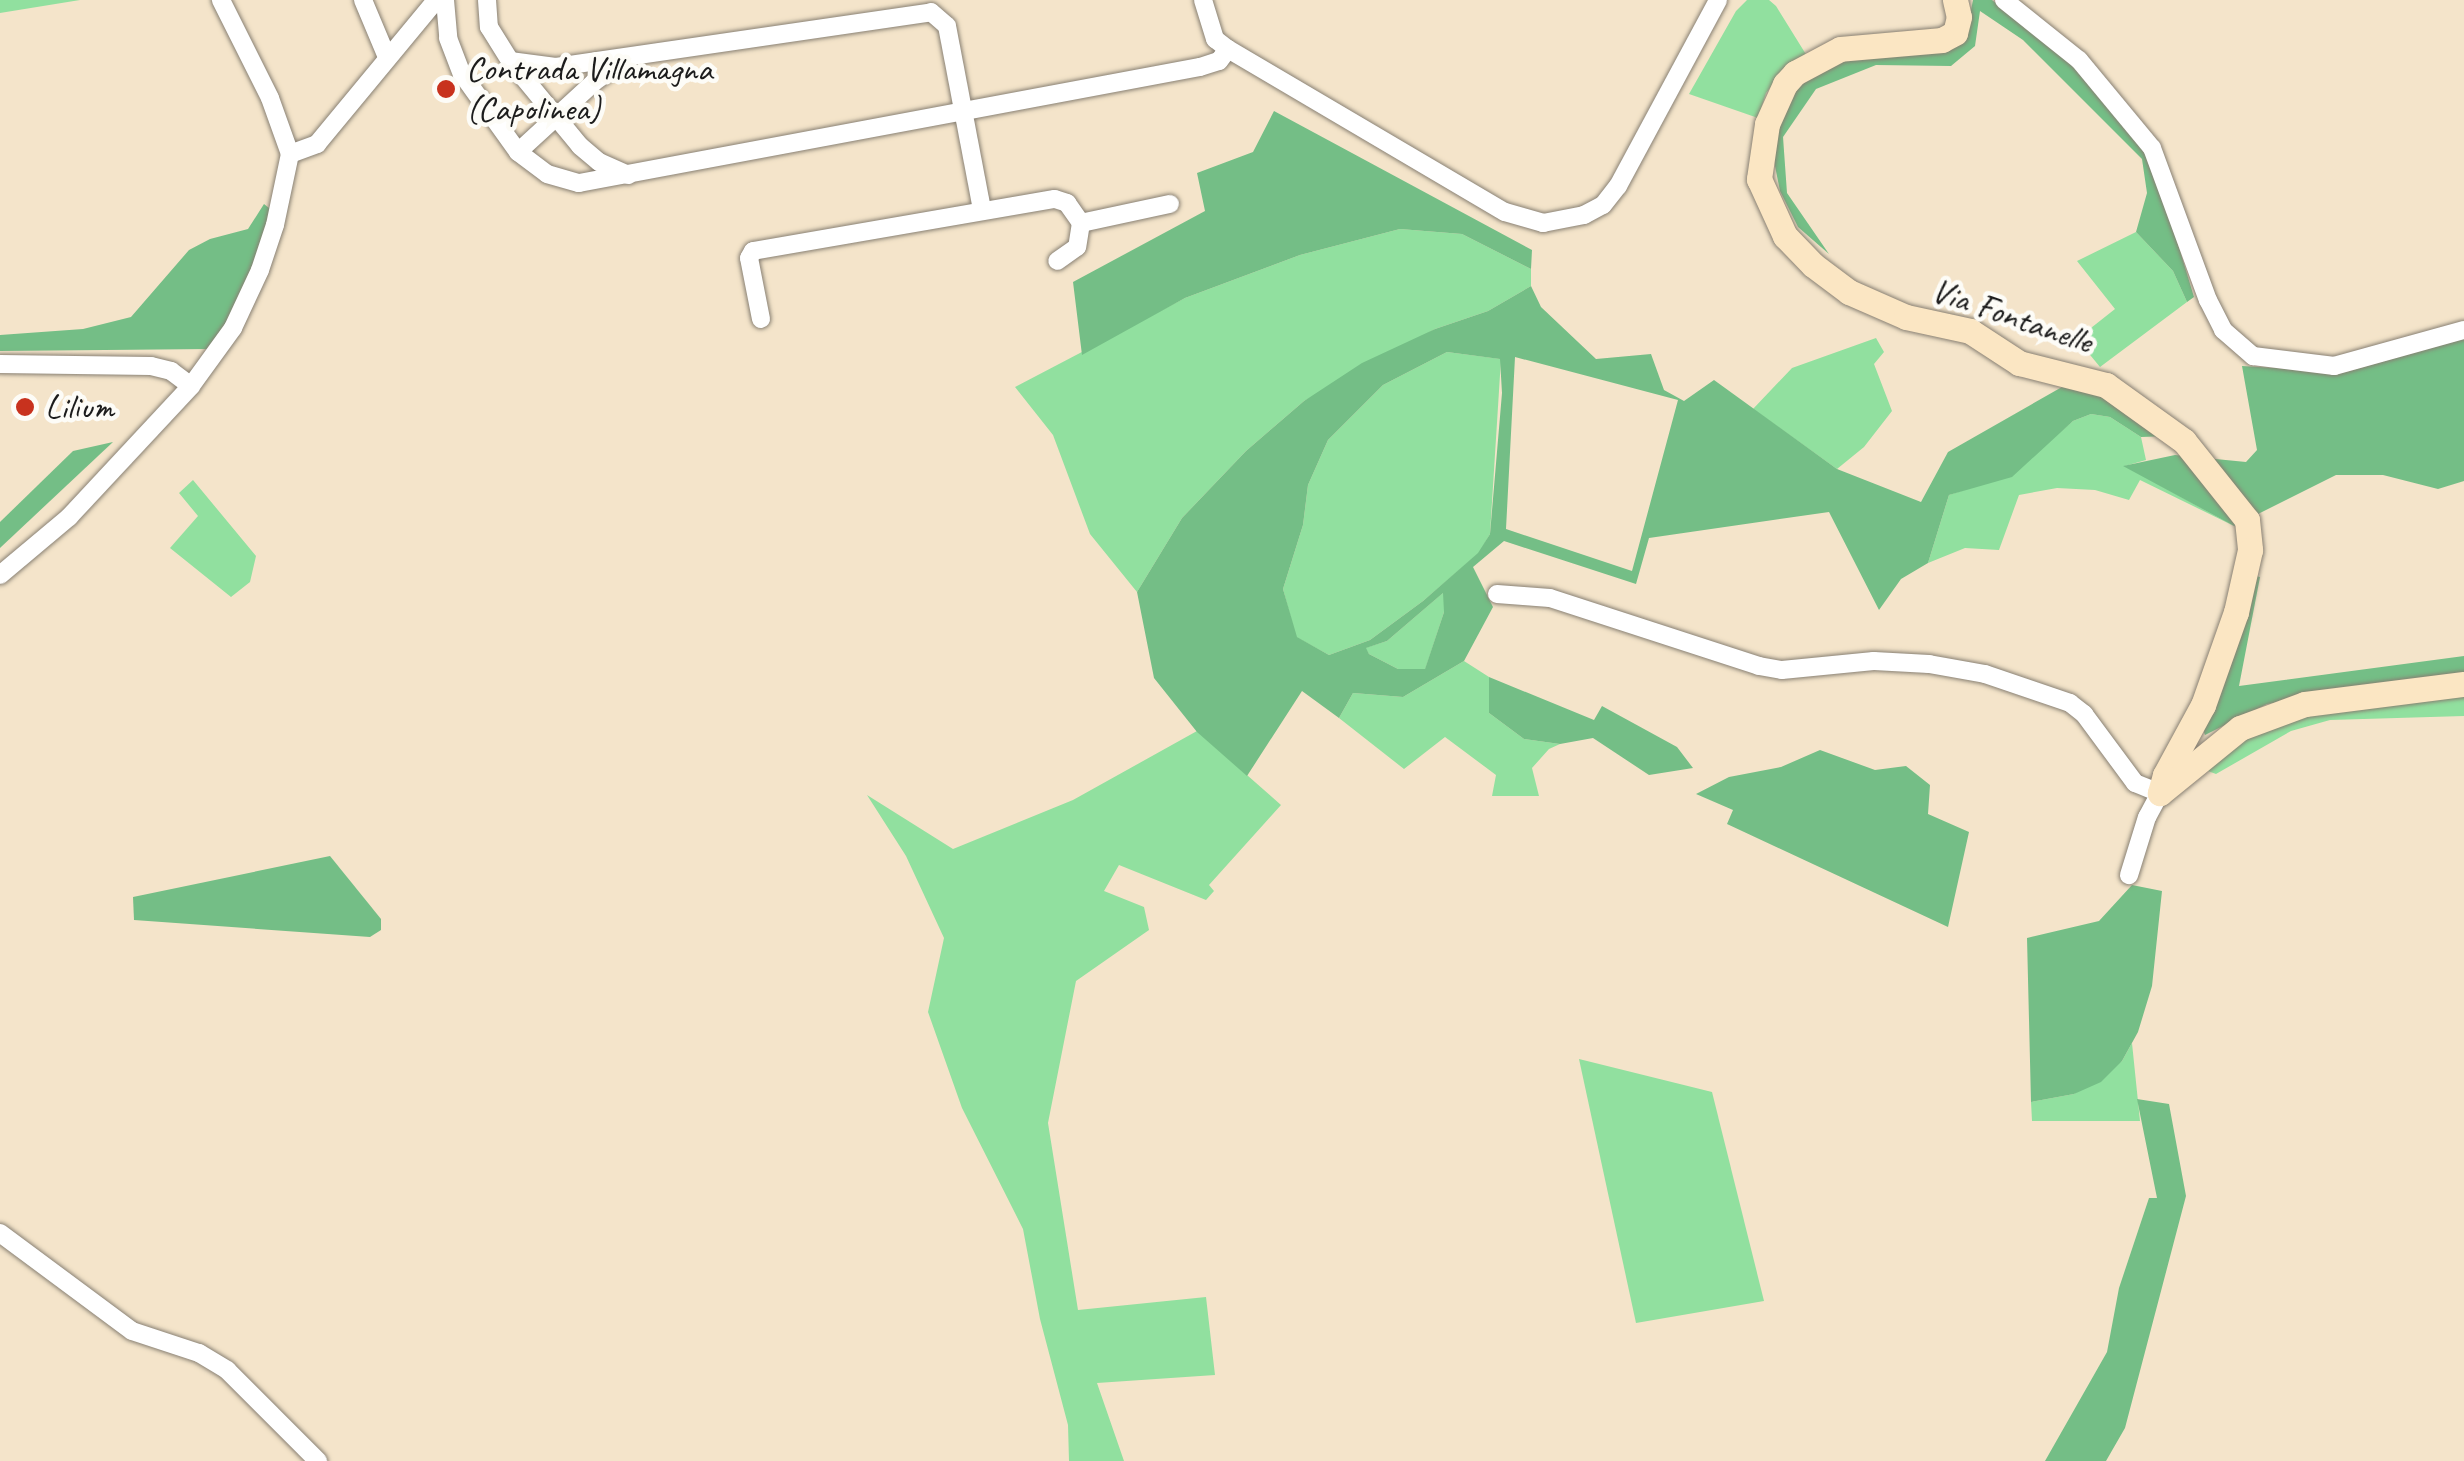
<!DOCTYPE html>
<html>
<head>
<meta charset="utf-8">
<style>
  body { margin:0 }
  #map { position:relative; width:2464px; height:1461px; overflow:hidden; background:#f4e4ca; font-family:Caveat,sans-serif }
  div>[style] { position:absolute }
  .green>* { inset:0; background:#91e09f }
  .forest>* { inset:0; background:#74be86 }
  .roads { filter:drop-shadow(0 0 2px #888073) drop-shadow(0 0 2px #888073) }
  .street>* { height:18px; margin:-9px; padding:0 9px; transform-origin:9px; border-radius:9px; background:#fff }
  .secondary>* { height:25px; margin:-12.5px; padding:0 12.5px; transform-origin:12.5px; border-radius:12.5px; background:#fbe6c3 }
  .dots>* { width:28px; height:28px; translate:-50% -50%; box-sizing:border-box; border:5px solid #fdfcf7; border-radius:50% }
  span { translate:-50% -50%; white-space:nowrap; text-align:center; line-height:1.15; -webkit-text-stroke:9px #fdfcf7; paint-order:stroke }
  .poi-label { font-size:35px; color:#1c1c1c }
  .left { translate:0 -50%; text-align:left }
  .street-label { font-size:35px; color:#1c1c1c }
</style>
</head>
<body>
<div id="map">
  <div class="green">
    <div style="clip-path:polygon(0 0,80px 0,0 13px)"></div>
    <div style="clip-path:polygon(1747px 0,1769px 0,1776px 6px,1807px 56px,1781px 74px,1766px 93px,1758px 118px,1689px 94px,1736px 11px)"></div>
    <div style="clip-path:polygon(1400px 229px,1462px 234px,1531px 269px,1531px 286px,1488px 311px,1435px 329px,1304px 401px,1246px 451px,1182px 518px,1137px 592px,1090px 534px,1053px 435px,1015px 387px,1185px 298px,1300px 255px)"></div>
    <div style="clip-path:polygon(2136px 232px,2173px 271px,2187px 302px,2100px 367px,2077px 339px,2115px 309px,2077px 261px)"></div>
    <div style="clip-path:polygon(1876px 338px,1884px 352px,1874px 364px,1892px 411px,1864px 447px,1837px 469px,1753px 409px,1792px 368px)"></div>
    <div style="clip-path:polygon(1447px 352px,1501px 359px,1490px 534px,1479px 553px,1423px 601px,1370px 640px,1329px 655px,1296px 637px,1283px 589px,1303px 525px,1308px 485px,1328px 440px,1383px 385px)"></div>
    <div style="clip-path:polygon(2091px 414px,2110px 417px,2141px 437px,2146px 460px,2125px 466px,2234px 526px,2140px 480px,2129px 500px,2095px 490px,2057px 488px,2019px 495px,1999px 550px,1965px 548px,1928px 563px,1949px 495px,1976px 486px,2051px 440px,2073px 421px)"></div>
    <div style="clip-path:polygon(193px 480px,256px 556px,250px 582px,231px 597px,170px 548px,198px 516px,179px 493px)"></div>
    <div style="clip-path:polygon(1444px 592px,1444px 612px,1425px 670px,1398px 669px,1369px 654px,1365px 648px,1387px 641px)"></div>
    <div style="clip-path:polygon(1464px 661px,1489px 677px,1489px 713px,1524px 739px,1560px 744px,1549px 749px,1532px 768px,1539px 796px,1492px 796px,1496px 775px,1445px 737px,1404px 769px,1339px 718px,1353px 693px,1403px 697px)"></div>
    <div style="clip-path:polygon(2464px 692px,2464px 716px,2330px 720px,2291px 731px,2216px 774px,2208px 771px,2208px 763px,2270px 724px,2331px 709px)"></div>
    <div style="clip-path:polygon(1197px 731px,1281px 805px,1209px 885px,1214px 891px,1206px 900px,1119px 865px,1104px 891px,1144px 907px,1149px 930px,1076px 981px,1048px 1123px,1078px 1310px,1206px 1297px,1215px 1375px,1097px 1383px,1124px 1461px,1069px 1461px,1068px 1425px,1040px 1319px,1023px 1229px,962px 1108px,928px 1012px,944px 938px,906px 856px,867px 795px,953px 849px,1073px 800px)"></div>
    <div style="clip-path:polygon(2132px 1043px,2140px 1121px,2032px 1121px,2031px 1102px,2074px 1094px,2122px 1061px)"></div>
    <div style="clip-path:polygon(1579px 1059px,1712px 1092px,1764px 1301px,1636px 1323px)"></div>
  </div>
  <div class="forest">
    <div style="clip-path:polygon(1973px 0,1992px 0,2080px 69px,2152px 158px,2194px 297px,2187px 302px,2173px 271px,2136px 232px,2147px 193px,2142px 159px,2023px 40px,1980px 11px,1975px 46px,1951px 66px,1876px 65px,1816px 89px,1783px 137px,1787px 193px,1829px 254px,1798px 227px,1780px 191px,1773px 156px,1779px 121px,1796px 88px,1814px 70px,1968px 25px)"></div>
    <div style="clip-path:polygon(1274px 111px,1532px 250px,1531px 269px,1462px 234px,1400px 229px,1300px 255px,1185px 298px,1082px 355px,1073px 282px,1205px 211px,1197px 173px,1253px 152px)"></div>
    <div style="clip-path:polygon(264px 204px,274px 212px,235px 315px,210px 349px,0 351px,0 335px,83px 329px,131px 317px,189px 250px,210px 239px,248px 229px)"></div>
    <div style="clip-path:polygon(evenodd,1531px 286px,1541px 307px,1596px 359px,1651px 354px,1664px 390px,1684px 401px,1714px 380px,1837px 469px,1921px 502px,1948px 452px,2069px 383px,2097px 387px,2169px 436px,2141px 437px,2110px 417px,2091px 414px,2073px 421px,2012px 477px,1949px 495px,1928px 563px,1901px 579px,1879px 610px,1829px 512px,1649px 538px,1636px 584px,1504px 541px,1473px 567px,1493px 607px,1464px 661px,1403px 697px,1353px 693px,1339px 718px,1302px 691px,1247px 776px,1197px 732px,1154px 678px,1137px 592px,1182px 518px,1246px 451px,1304px 401px,1362px 363px,1435px 329px,1488px 311px,1531px 286px,1447px 352px,1500px 359px,1502px 393px,1490px 534px,1478px 553px,1423px 601px,1370px 640px,1329px 655px,1297px 637px,1283px 589px,1303px 525px,1308px 485px,1328px 440px,1383px 385px,1447px 352px,1531px 286px,1515px 357px,1678px 400px,1632px 571px,1506px 529px,1515px 357px,1531px 286px,1443px 593px,1444px 612px,1425px 669px,1398px 669px,1369px 654px,1366px 648px,1387px 641px,1443px 593px)"></div>
    <div style="clip-path:polygon(2464px 338px,2464px 481px,2438px 489px,2383px 475px,2336px 475px,2234px 526px,2123px 466px,2175px 455px,2246px 462px,2257px 450px,2242px 366px,2346px 372px)"></div>
    <div style="clip-path:polygon(113px 442px,0 548px,0 522px,73px 451px)"></div>
    <div style="clip-path:polygon(2252px 575px,2260px 577px,2239px 686px,2464px 656px,2464px 675px,2267px 704px,2205px 735px,2200px 722px)"></div>
    <div style="clip-path:polygon(1489px 677px,1594px 720px,1602px 706px,1677px 747px,1693px 768px,1649px 775px,1593px 738px,1560px 744px,1524px 739px,1489px 713px)"></div>
    <div style="clip-path:polygon(1820px 750px,1875px 770px,1906px 766px,1930px 785px,1928px 814px,1969px 832px,1948px 927px,1727px 824px,1733px 810px,1696px 794px,1729px 777px,1781px 767px)"></div>
    <div style="clip-path:polygon(330px 856px,381px 919px,381px 930px,370px 937px,134px 920px,133px 897px)"></div>
    <div style="clip-path:polygon(2132px 885px,2162px 891px,2152px 986px,2138px 1032px,2122px 1061px,2101px 1082px,2074px 1094px,2031px 1102px,2027px 938px,2099px 921px)"></div>
    <div style="clip-path:polygon(2137px 1099px,2169px 1104px,2186px 1196px,2125px 1428px,2106px 1461px,2045px 1461px,2107px 1352px,2119px 1288px,2149px 1198px,2157px 1198px)"></div>
  </div>
  <div class="roads">
    <div class="street">
      <div style="left:363px;top:0;width:62px;rotate:67.2deg"></div>
      <div style="left:445px;top:0;width:38px;rotate:85deg"></div>
      <div style="left:448px;top:38px;width:39px;rotate:69deg"></div>
      <div style="left:462px;top:74px;width:96px;rotate:54.3deg"></div>
      <div style="left:518px;top:152px;width:36px;rotate:37deg"></div>
      <div style="left:547px;top:174px;width:33px;rotate:16deg"></div>
      <div style="left:579px;top:183px;width:632px;rotate:-10.58deg"></div>
      <div style="left:1200px;top:67px;width:20px;rotate:-18deg"></div>
      <div style="left:1219px;top:61px;width:15px;rotate:-53deg"></div>
      <div style="left:487px;top:0;width:27px;rotate:86deg"></div>
      <div style="left:489px;top:27px;width:40px;rotate:58deg"></div>
      <div style="left:510px;top:61px;width:110px;rotate:50.5deg"></div>
      <div style="left:580px;top:146px;width:25px;rotate:40deg"></div>
      <div style="left:599px;top:162px;width:32px;rotate:24deg"></div>
      <div style="left:1203px;top:0;width:41px;rotate:72.9deg"></div>
      <div style="left:1215px;top:39px;width:16px;rotate:38deg"></div>
      <div style="left:1228px;top:49px;width:321px;rotate:30.5deg"></div>
      <div style="left:1505px;top:212px;width:40px;rotate:16deg"></div>
      <div style="left:1543px;top:223px;width:42px;rotate:-11deg"></div>
      <div style="left:1584px;top:215px;width:21px;rotate:-28deg"></div>
      <div style="left:1603px;top:205px;width:24px;rotate:-52deg"></div>
      <div style="left:1618px;top:186px;width:211px;rotate:-61.7deg"></div>
      <div style="left:2004px;top:0;width:96px;rotate:38.7deg"></div>
      <div style="left:2079px;top:60px;width:114px;rotate:50.3deg"></div>
      <div style="left:2152px;top:148px;width:162px;rotate:69.8deg"></div>
      <div style="left:2208px;top:300px;width:34px;rotate:63deg"></div>
      <div style="left:2223px;top:330px;width:40px;rotate:41deg"></div>
      <div style="left:2253px;top:356px;width:82px;rotate:7deg"></div>
      <div style="left:2334px;top:366px;width:135px;rotate:-15.5deg"></div>
      <div style="left:510px;top:61px;width:46px;rotate:7.4deg"></div>
      <div style="left:556px;top:67px;width:379px;rotate:-8.3deg"></div>
      <div style="left:931px;top:12px;width:21px;rotate:41deg"></div>
      <div style="left:947px;top:26px;width:187px;rotate:79.2deg"></div>
      <div style="left:518px;top:152px;width:103px;rotate:-42.6deg"></div>
      <div style="left:594px;top:82px;width:41px;rotate:-36deg"></div>
      <div style="left:290px;top:154px;width:29px;rotate:-20deg"></div>
      <div style="left:317px;top:144px;width:187px;rotate:-50.4deg"></div>
      <div style="left:1081px;top:223px;width:91px;rotate:-12.1deg"></div>
      <div style="left:761px;top:319px;width:62px;rotate:-101.1deg"></div>
      <div style="left:749px;top:258px;width:8px;rotate:-60deg"></div>
      <div style="left:753px;top:251px;width:306px;rotate:-9.8deg"></div>
      <div style="left:1055px;top:199px;width:13px;rotate:18deg"></div>
      <div style="left:1067px;top:203px;width:24px;rotate:55deg"></div>
      <div style="left:1081px;top:223px;width:24px;rotate:99deg"></div>
      <div style="left:1077px;top:247px;width:24px;rotate:145deg"></div>
      <div style="left:0;top:364px;width:151px;rotate:0.8deg"></div>
      <div style="left:151px;top:366px;width:21px;rotate:14deg"></div>
      <div style="left:171px;top:371px;width:25px;rotate:37deg"></div>
      <div style="left:0;top:575px;width:90px;rotate:-40deg"></div>
      <div style="left:69px;top:517px;width:179px;rotate:-47deg"></div>
      <div style="left:191px;top:386px;width:72px;rotate:-54.1deg"></div>
      <div style="left:233px;top:328px;width:64px;rotate:-65deg"></div>
      <div style="left:260px;top:270px;width:47px;rotate:-71.6deg"></div>
      <div style="left:275px;top:225px;width:73px;rotate:-78.1deg"></div>
      <div style="left:290px;top:154px;width:59px;rotate:-109.7deg"></div>
      <div style="left:270px;top:98px;width:110px;rotate:-116.6deg"></div>
      <div style="left:1497px;top:594px;width:53px;rotate:4.3deg"></div>
      <div style="left:1550px;top:598px;width:220px;rotate:18deg"></div>
      <div style="left:1759px;top:666px;width:23px;rotate:10deg"></div>
      <div style="left:1782px;top:670px;width:92px;rotate:-5.6deg"></div>
      <div style="left:1874px;top:661px;width:55px;rotate:3.1deg"></div>
      <div style="left:1929px;top:664px;width:57px;rotate:10.1deg"></div>
      <div style="left:1985px;top:674px;width:90px;rotate:18.8deg"></div>
      <div style="left:2070px;top:703px;width:18px;rotate:38deg"></div>
      <div style="left:2084px;top:714px;width:86px;rotate:53.5deg"></div>
      <div style="left:2135px;top:783px;width:27px;rotate:22deg"></div>
      <div style="left:2160px;top:793px;width:27px;rotate:118deg"></div>
      <div style="left:2147px;top:817px;width:61px;rotate:107.2deg"></div>
      <div style="left:0;top:1233px;width:164px;rotate:36.6deg"></div>
      <div style="left:132px;top:1331px;width:71px;rotate:18.2deg"></div>
      <div style="left:199px;top:1353px;width:33px;rotate:31deg"></div>
      <div style="left:227px;top:1370px;width:129px;rotate:45deg"></div>
    </div>
    <div class="secondary">
      <div style="left:1955px;top:0;width:17px;rotate:77deg"></div>
      <div style="left:1959px;top:17px;width:16px;rotate:104deg"></div>
      <div style="left:1955px;top:33px;width:15px;rotate:152deg"></div>
      <div style="left:1942px;top:40px;width:102px;rotate:175deg"></div>
      <div style="left:1840px;top:49px;width:51px;rotate:151.9deg"></div>
      <div style="left:1795px;top:73px;width:15px;rotate:132deg"></div>
      <div style="left:1785px;top:84px;width:44px;rotate:114.2deg"></div>
      <div style="left:1767px;top:124px;width:56px;rotate:98.3deg"></div>
      <div style="left:1759px;top:179px;width:63px;rotate:65.5deg"></div>
      <div style="left:1785px;top:236px;width:40px;rotate:46deg"></div>
      <div style="left:1813px;top:265px;width:45px;rotate:36.9deg"></div>
      <div style="left:1849px;top:292px;width:62px;rotate:23.7deg"></div>
      <div style="left:1906px;top:317px;width:66px;rotate:12.3deg"></div>
      <div style="left:1970px;top:331px;width:59px;rotate:33.1deg"></div>
      <div style="left:2019px;top:363px;width:90px;rotate:14.2deg"></div>
      <div style="left:2106px;top:385px;width:96px;rotate:35.7deg"></div>
      <div style="left:2184px;top:441px;width:101px;rotate:51.4deg"></div>
      <div style="left:2247px;top:520px;width:30px;rotate:84deg"></div>
      <div style="left:2250px;top:550px;width:64px;rotate:102.7deg"></div>
      <div style="left:2236px;top:612px;width:99px;rotate:109.5deg"></div>
      <div style="left:2203px;top:705px;width:80px;rotate:118.5deg"></div>
      <div style="left:2165px;top:775px;width:19px;rotate:106deg"></div>
      <div style="left:2160px;top:793px;width:103px;rotate:-39.1deg"></div>
      <div style="left:2240px;top:728px;width:69px;rotate:-20.3deg"></div>
      <div style="left:2305px;top:704px;width:160px;rotate:-7.2deg"></div>
    </div>
  </div>
  <div class="dots">
    <div style="left:446px;top:89px;background:#c8321e"></div>
    <div style="left:25px;top:407px;background:#c8321e"></div>
  </div>
  <div class="poi-label">
    <span class="left" style="left:466px;top:89px">Contrada Villamagna<br>(Capolinea)</span>
    <span class="left" style="left:45px;top:407px">Lilium</span>
  </div>
  <div class="street-label">
    <span style="left:2012px;top:316px;rotate:19deg">Via Fontanelle</span>
  </div>
</div>
</body>
</html>
